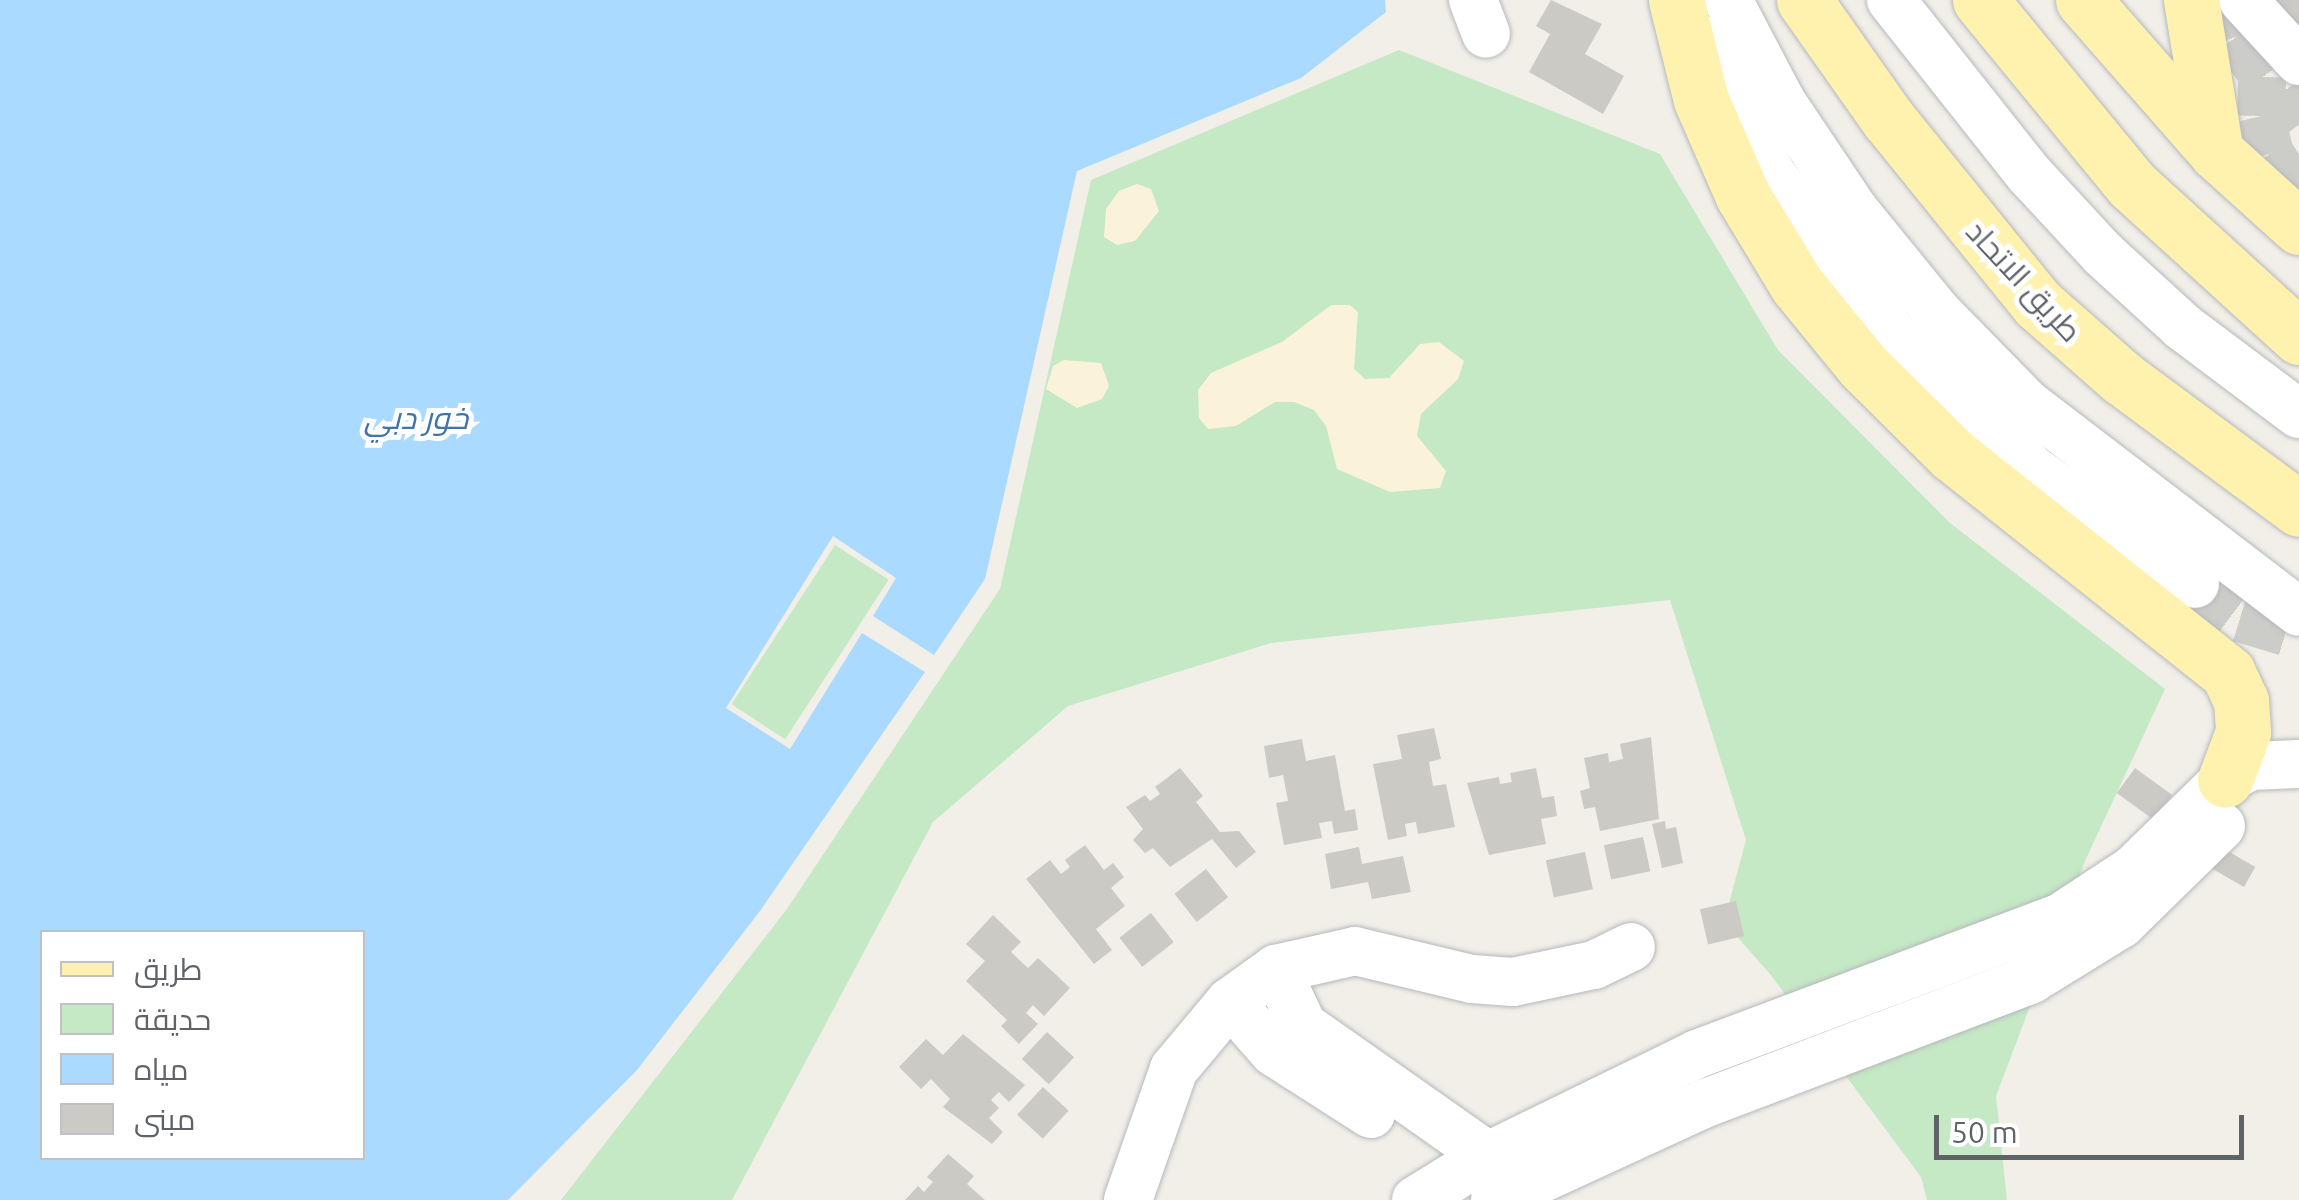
<!DOCTYPE html>
<html>
<head>
<meta charset="utf-8">
<style>
  body { margin:0 }
  #map { position:relative; width:2299px; height:1200px; overflow:hidden; background:#f1efe8; font-family:Ubuntu,Cairo,sans-serif }
  div>[style] { position:absolute }
  .green>* { inset:0; background:#c5e8c5; transform-origin:0 0 }
  .sand>* { inset:0; background:#fbf3d9 }
  .water>* { inset:0; background:#aadaff }
  .building>* { inset:0; background:#cccac5; transform-origin:0 0 }
  .minor-tunnel>* { height:48px; margin-top:-24px; transform-origin:0; background:repeating-linear-gradient(90deg,#ccccc8 0 48px,transparent 0 72px) }
  .roads { filter:drop-shadow(0 0 2px #b5b8bc) drop-shadow(0 0 2px #b5b8bc) }
  .minor>* { height:48px; margin:-24px; padding:0 24px; transform-origin:24px; border-radius:24px; background:#fff }
  .major>* { height:55px; margin:-27.5px; padding:0 27.5px; transform-origin:27.5px; border-radius:27.5px; background:#fff2af }
  span { translate:-50% -50%; white-space:nowrap; text-align:center; line-height:1.15; -webkit-text-stroke:10px #fff; paint-order:stroke }
  .street-label { font-size:30px; color:#5f6368 }
  .water-label { font-size:32px; color:#4174aa; font-style:italic }
  .legend { position:absolute; left:40px; top:930px; width:325px; height:230px; box-sizing:border-box; background:#fff; border:2px solid #bfc1c3; margin:0; padding:12px 18px; list-style:none; font-size:30px; color:#5f6368 }
  .legend li { display:flex; align-items:center; gap:20px; height:50px }
  .legend b { width:50px; border:2px solid #bfc1c3 }
  .scale { position:absolute; left:1934px; top:1115px; width:310px; height:45px; box-sizing:border-box; border:5px solid #5f6368; border-top:0; padding-left:12px; font-size:30px; line-height:35px; white-space:nowrap; color:#5f6368; -webkit-text-stroke:8px #fff; paint-order:stroke }
</style>
</head>
<body>
<div id="map">
  <div class="green">
    <div style="clip-path:polygon(1399px 50px,1660px 154px,1778px 350px,1950px 523px,2165px 689px,2085px 861px,1996px 1096px,2007px 1200px,1927px 1200px,1921px 1177px,1770px 974px,1724px 922px,1746px 840px,1670px 600px,1271px 643px,1068px 706px,933px 822px,732px 1200px,561px 1200px,787px 909px,1000px 589px,1091px 180px)"></div>
    <div style="left:835px;top:545px;width:64px;height:190px;rotate:33deg"></div>
  </div>
  <div class="sand">
    <div style="clip-path:polygon(1137px 184px,1151px 189px,1159px 211px,1135px 241px,1117px 245px,1104px 237px,1106px 209px,1119px 191px)"></div>
    <div style="clip-path:polygon(1331px 305px,1350px 305px,1358px 312px,1354px 369px,1365px 379px,1389px 378px,1420px 344px,1439px 342px,1464px 361px,1458px 379px,1421px 414px,1417px 436px,1446px 471px,1440px 488px,1390px 492px,1337px 469px,1326px 426px,1314px 410px,1294px 402px,1275px 402px,1236px 426px,1208px 429px,1199px 418px,1198px 390px,1211px 373px,1282px 342px)"></div>
    <div style="clip-path:polygon(1064px 360px,1101px 363px,1109px 386px,1102px 399px,1077px 408px,1046px 389px,1053px 366px)"></div>
  </div>
  <div class="water">
    <div style="clip-path:polygon(evenodd,0 0,1385px 0,1386px 12px,1301px 78px,1077px 171px,985px 579px,934px 655px,873px 616px,896px 578px,833px 536px,726px 708px,790px 749px,862px 633px,925px 672px,760px 911px,637px 1070px,508px 1200px,0 1200px,0 0,362px 932px,362px 1158px,42px 1158px,42px 932px,362px 932px)"></div>
  </div>
  <div class="building">
    <div style="clip-path:polygon(1551px 0,1602px 24px,1585px 54px,1624px 76px,1603px 114px,1529px 72px,1550px 34px,1536px 26px)"></div>
    <div style="clip-path:polygon(2260px 0,2299px 0,2299px 35px)"></div>
    <div style="clip-path:polygon(1434px 728px,1441px 759px,1429px 762px,1433px 786px,1446px 784px,1455px 827px,1418px 834px,1416px 822px,1405px 824px,1407px 836px,1388px 840px,1373px 764px,1402px 759px,1397px 735px)"></div>
    <div style="clip-path:polygon(1651px 737px,1659px 819px,1600px 831px,1595px 807px,1584px 809px,1580px 791px,1590px 788px,1584px 758px,1608px 753px,1609px 762px,1623px 759px,1620px 744px)"></div>
    <div style="clip-path:polygon(1302px 739px,1306px 761px,1335px 755px,1345px 811px,1355px 809px,1358px 830px,1334px 834px,1332px 821px,1319px 823px,1322px 838px,1284px 845px,1276px 803px,1288px 801px,1283px 775px,1269px 778px,1264px 746px)"></div>
    <div style="clip-path:polygon(1180px 768px,1203px 796px,1196px 802px,1220px 832px,1239px 831px,1256px 852px,1236px 868px,1212px 839px,1170px 867px,1153px 848px,1145px 853px,1133px 840px,1143px 829px,1126px 807px,1145px 795px,1150px 801px,1160px 794px,1155px 787px)"></div>
    <div style="clip-path:polygon(1536px 768px,1542px 798px,1554px 796px,1557px 816px,1541px 819px,1546px 844px,1489px 855px,1467px 783px,1499px 777px,1500px 784px,1512px 782px,1510px 773px)"></div>
    <div style="left:2135px;top:768px;width:46px;height:31px;rotate:36deg"></div>
    <div style="clip-path:polygon(1665px 821px,1666px 829px,1676px 827px,1683px 863px,1662px 868px,1652px 824px)"></div>
    <div style="left:1643px;top:837px;width:35px;height:40px;rotate:78deg"></div>
    <div style="clip-path:polygon(1085px 845px,1104px 870px,1113px 863px,1124px 877px,1111px 888px,1125px 906px,1096px 929px,1112px 950px,1094px 964px,1026px 879px,1050px 860px,1061px 874px,1070px 867px,1065px 860px)"></div>
    <div style="left:2219px;top:846px;width:42px;height:23px;rotate:30deg"></div>
    <div style="clip-path:polygon(1359px 847px,1362px 864px,1403px 856px,1411px 892px,1372px 899px,1368px 882px,1331px 889px,1325px 854px)"></div>
    <div style="left:1585px;top:852px;width:38px;height:40px;rotate:78deg"></div>
    <div style="left:1206px;top:869px;width:36px;height:40px;rotate:52deg"></div>
    <div style="left:1736px;top:901px;width:36px;height:37px;rotate:77deg"></div>
    <div style="left:1151px;top:913px;width:37px;height:40px;rotate:52deg"></div>
    <div style="clip-path:polygon(993px 915px,1021px 942px,1011px 952px,1028px 968px,1038px 958px,1070px 988px,1044px 1016px,1033px 1005px,1026px 1013px,1038px 1024px,1019px 1044px,1001px 1026px,1007px 1020px,966px 981px,985px 961px,966px 944px)"></div>
    <div style="left:1047px;top:1032px;width:37px;height:37px;rotate:43deg"></div>
    <div style="clip-path:polygon(963px 1034px,1025px 1085px,1009px 1102px,999px 1092px,991px 1100px,999px 1108px,989px 1118px,1003px 1132px,992px 1144px,943px 1107px,950px 1099px,931px 1079px,921px 1089px,899px 1067px,926px 1039px,943px 1055px)"></div>
    <div style="left:1043px;top:1087px;width:35px;height:38px;rotate:43deg"></div>
    <div style="clip-path:polygon(948px 1154px,974px 1176px,967px 1184px,985px 1200px,905px 1200px,918px 1186px,924px 1192px,933px 1182px,927px 1177px)"></div>
  </div>
  <div class="minor-tunnel">
    <div style="left:2223px;top:0;width:39px;rotate:71deg"></div>
    <div style="left:2236px;top:37px;width:108px;rotate:54.4deg"></div>
    <div style="left:2262px;top:77px;width:39px;rotate:91deg"></div>
    <div style="left:2261px;top:116px;width:39px;rotate:77deg"></div>
    <div style="left:2270px;top:154px;width:52px;rotate:56deg"></div>
    <div style="left:2195px;top:584px;width:56px;rotate:37.1deg"></div>
    <div style="left:2240px;top:618px;width:62px;rotate:17deg"></div>
  </div>
  <div class="roads">
    <div class="minor">
      <div style="left:1473px;top:0;width:36px;rotate:69deg"></div>
      <div style="left:1728px;top:0;width:114px;rotate:62.3deg"></div>
      <div style="left:1781px;top:101px;width:131px;rotate:56.2deg"></div>
      <div style="left:1854px;top:210px;width:130px;rotate:50.9deg"></div>
      <div style="left:1936px;top:311px;width:130px;rotate:45.6deg"></div>
      <div style="left:2027px;top:404px;width:342px;rotate:37.4deg"></div>
      <div style="left:1891px;top:0;width:222px;rotate:51.6deg"></div>
      <div style="left:2029px;top:174px;width:109px;rotate:47.2deg"></div>
      <div style="left:2103px;top:254px;width:108px;rotate:42.4deg"></div>
      <div style="left:2183px;top:327px;width:145px;rotate:36.9deg"></div>
      <div style="left:2243px;top:0;width:83px;rotate:47.4deg"></div>
      <div style="left:1698px;top:38px;width:156px;rotate:61.6deg"></div>
      <div style="left:1772px;top:175px;width:198px;rotate:52.8deg"></div>
      <div style="left:1892px;top:333px;width:197px;rotate:44.2deg"></div>
      <div style="left:2033px;top:470px;width:198px;rotate:35.1deg"></div>
      <div style="left:1276px;top:969px;width:63px;rotate:64.7deg"></div>
      <div style="left:1303px;top:1026px;width:251px;rotate:35.1deg"></div>
      <div style="left:1230px;top:1002px;width:67px;rotate:48.7deg"></div>
      <div style="left:1274px;top:1052px;width:115px;rotate:32.6deg"></div>
      <div style="left:1128px;top:1200px;width:139px;rotate:-70.7deg"></div>
      <div style="left:1174px;top:1069px;width:87px;rotate:-50.1deg"></div>
      <div style="left:1230px;top:1002px;width:57px;rotate:-35.7deg"></div>
      <div style="left:1276px;top:969px;width:81px;rotate:-12.8deg"></div>
      <div style="left:1355px;top:951px;width:120px;rotate:13.5deg"></div>
      <div style="left:1472px;top:979px;width:41px;rotate:4.2deg"></div>
      <div style="left:1513px;top:982px;width:83px;rotate:-11.9deg"></div>
      <div style="left:1594px;top:965px;width:41px;rotate:-25.9deg"></div>
      <div style="left:1416px;top:1200px;width:82px;rotate:-31.6deg"></div>
      <div style="left:1486px;top:1157px;width:235px;rotate:-26deg"></div>
      <div style="left:1697px;top:1054px;width:389px;rotate:-20.6deg"></div>
      <div style="left:2061px;top:917px;width:87px;rotate:-33.3deg"></div>
      <div style="left:2134px;top:869px;width:127px;rotate:-44.4deg"></div>
      <div style="left:2225px;top:780px;width:29px;rotate:-29deg"></div>
      <div style="left:2250px;top:766px;width:49px;rotate:-2.3deg"></div>
      <div style="left:1495px;top:1200px;width:232px;rotate:-24.7deg"></div>
      <div style="left:1706px;top:1103px;width:347px;rotate:-20.8deg"></div>
      <div style="left:2030px;top:980px;width:107px;rotate:-31.6deg"></div>
      <div style="left:2121px;top:924px;width:140px;rotate:-44.4deg"></div>
    </div>
    <div class="major">
      <div style="left:1676px;top:0;width:103px;rotate:76deg"></div>
      <div style="left:1701px;top:100px;width:105px;rotate:66.4deg"></div>
      <div style="left:1743px;top:196px;width:104px;rotate:58.8deg"></div>
      <div style="left:1797px;top:285px;width:104px;rotate:50.8deg"></div>
      <div style="left:1863px;top:366px;width:127px;rotate:44.7deg"></div>
      <div style="left:1953px;top:455px;width:351px;rotate:38.4deg"></div>
      <div style="left:2228px;top:673px;width:31px;rotate:65deg"></div>
      <div style="left:2241px;top:701px;width:31px;rotate:86deg"></div>
      <div style="left:2243px;top:732px;width:51px;rotate:110.6deg"></div>
      <div style="left:1804px;top:0;width:146px;rotate:54.8deg"></div>
      <div style="left:1888px;top:119px;width:238px;rotate:51deg"></div>
      <div style="left:2038px;top:304px;width:112px;rotate:41.4deg"></div>
      <div style="left:2122px;top:378px;width:220px;rotate:36.5deg"></div>
      <div style="left:1980px;top:0;width:239px;rotate:50.6deg"></div>
      <div style="left:2132px;top:185px;width:226px;rotate:42.3deg"></div>
      <div style="left:2083px;top:0;width:202px;rotate:48.8deg"></div>
      <div style="left:2216px;top:152px;width:112px;rotate:42.1deg"></div>
      <div style="left:2191px;top:0;width:154px;rotate:80.7deg"></div>
    </div>
  </div>
  <div class="street-label">
    <span style="left:2024px;top:281px;rotate:47deg">طريق الاتحاد</span>
  </div>
  <div class="water-label">
    <span style="left:416px;top:417px">خور دبي</span>
  </div>
  <ul class="legend">
  <li><b style="height:12px;background:#fff2af"></b>طريق</li>
  <li><b style="height:28px;background:#c5e8c5"></b>حديقة</li>
  <li><b style="height:28px;background:#aadaff"></b>مياه</li>
  <li><b style="height:28px;background:#cccac5"></b>مبنى</li>
  </ul>
  <div class="scale">50 m</div>
</div>
</body>
</html>
